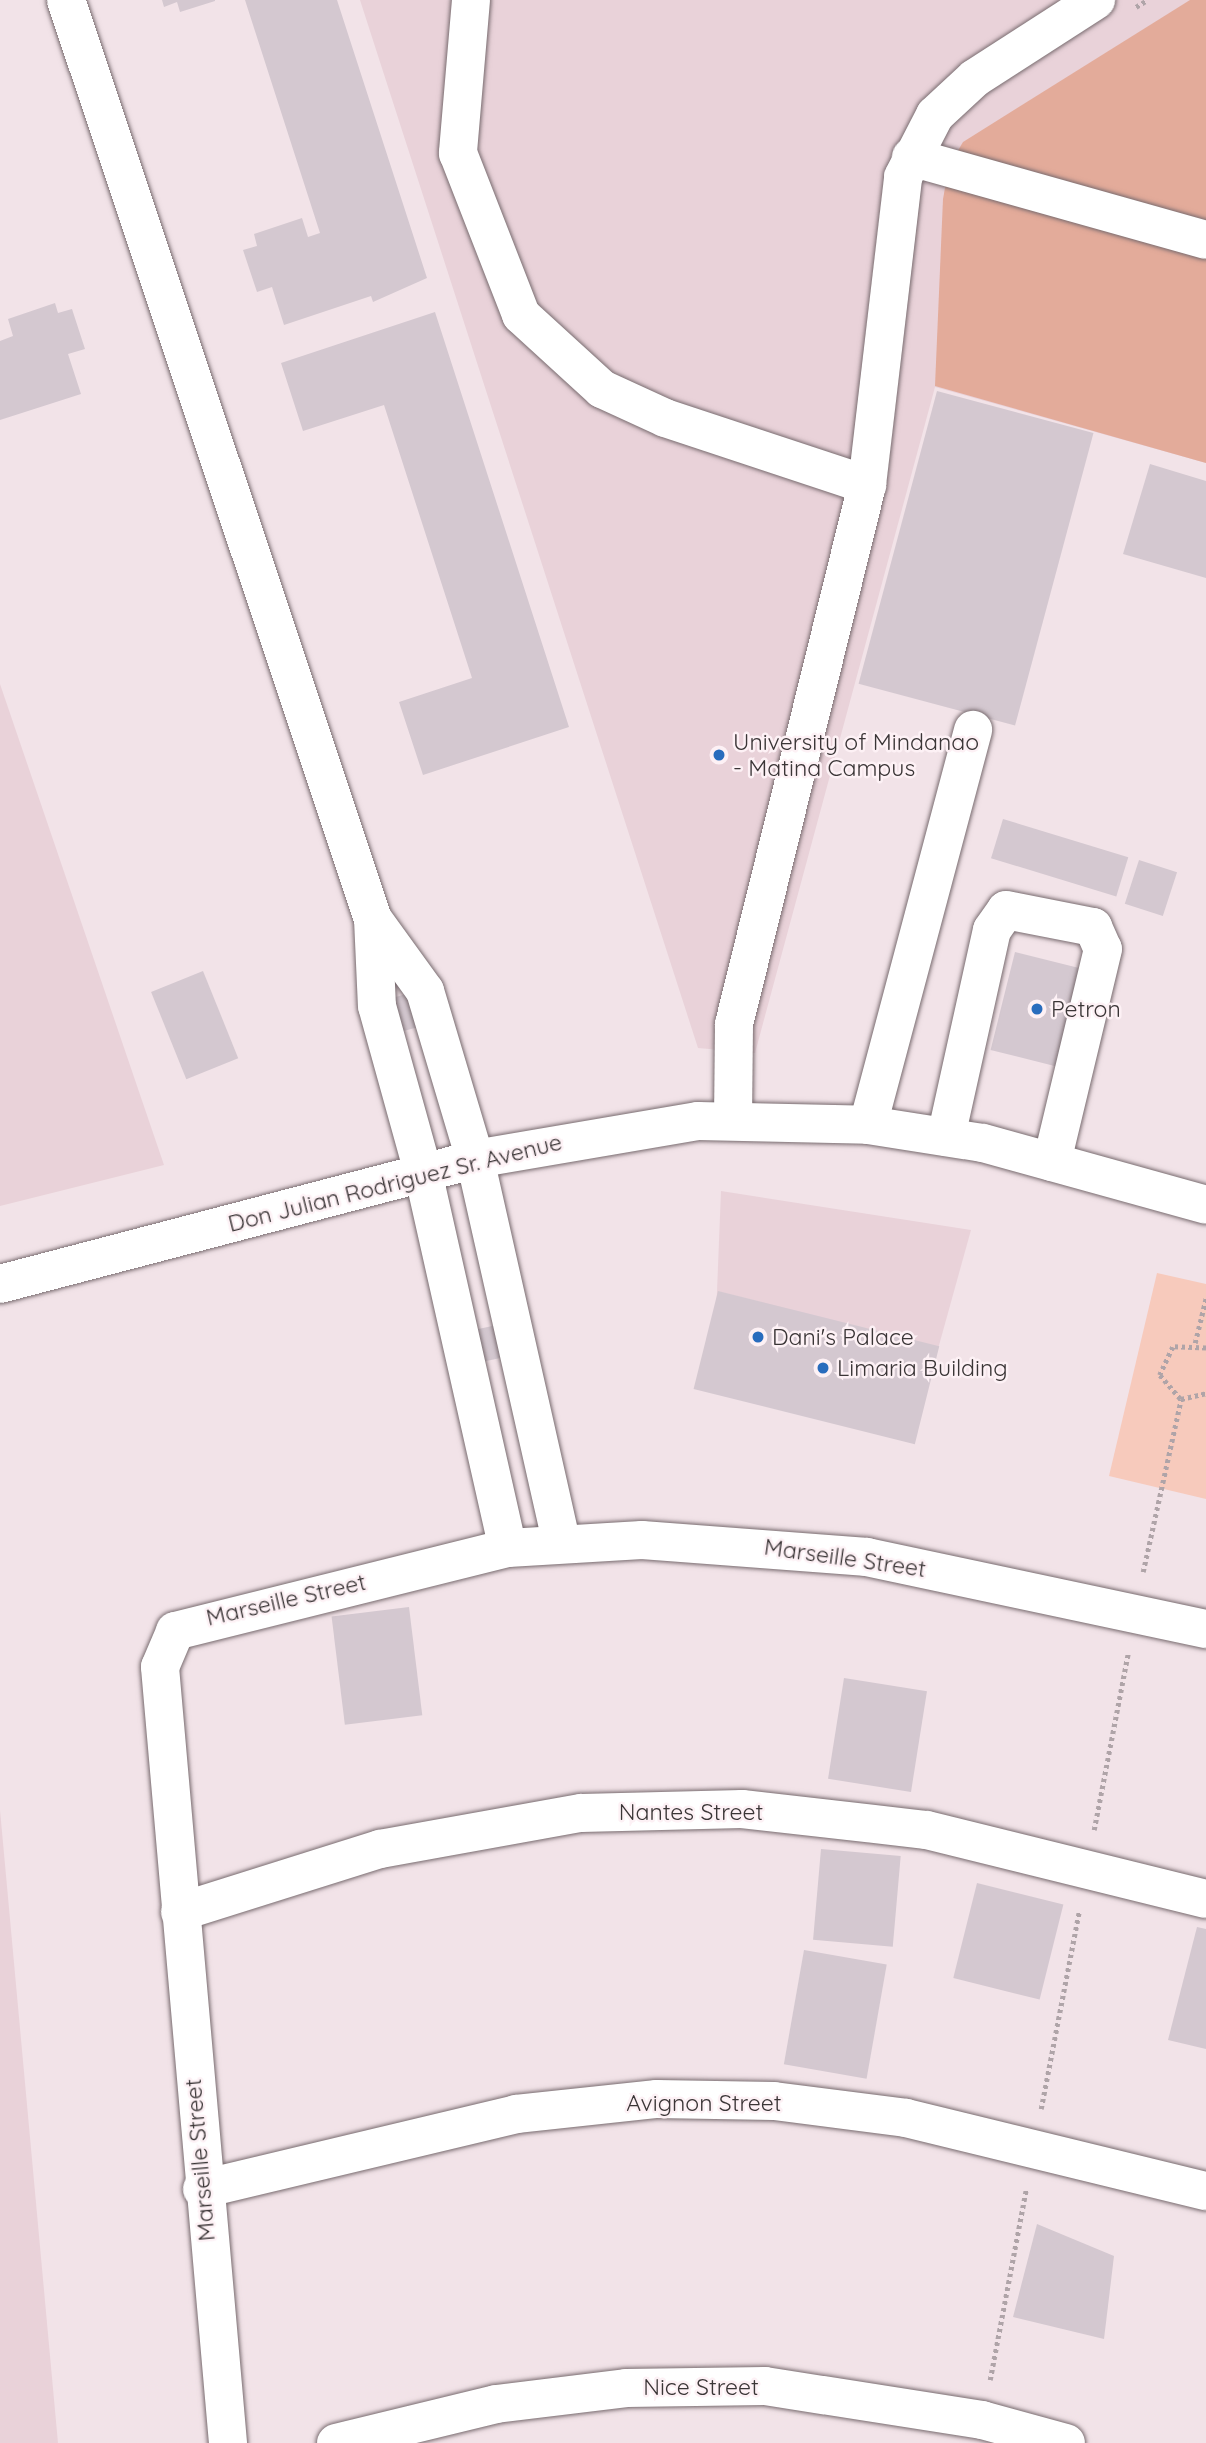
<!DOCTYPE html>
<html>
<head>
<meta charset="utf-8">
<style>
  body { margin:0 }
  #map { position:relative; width:1206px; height:2443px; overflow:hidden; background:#f2e3e8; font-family:Quicksand,sans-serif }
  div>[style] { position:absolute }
  .built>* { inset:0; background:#e9d2d9 }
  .green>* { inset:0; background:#f7cabc }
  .forest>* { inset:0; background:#e3ab9a }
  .building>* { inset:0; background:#d4c8d0; transform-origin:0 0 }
  .path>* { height:4.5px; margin-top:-2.25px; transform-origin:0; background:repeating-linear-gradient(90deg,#afa4a8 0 3.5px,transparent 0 7px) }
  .roads { filter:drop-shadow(0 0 2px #786b6f) drop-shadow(0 0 2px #786b6f) }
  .minor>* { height:38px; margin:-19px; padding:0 19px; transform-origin:19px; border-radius:19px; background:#fff }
  .major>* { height:38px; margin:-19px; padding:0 19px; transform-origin:19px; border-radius:19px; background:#fff }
  .dots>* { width:19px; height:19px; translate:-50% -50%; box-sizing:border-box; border:4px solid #fdf1f5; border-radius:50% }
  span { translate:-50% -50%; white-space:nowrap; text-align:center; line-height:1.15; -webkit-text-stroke:5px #fdf1f5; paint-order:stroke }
  .poi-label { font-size:23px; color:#3a3536 }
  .left { translate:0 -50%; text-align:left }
  .street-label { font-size:23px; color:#3a3536 }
</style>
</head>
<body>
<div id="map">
  <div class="built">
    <div style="clip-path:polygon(360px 0,1206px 0,1206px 463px,935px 387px,755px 1053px,698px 1048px)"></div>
    <div style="clip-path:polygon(0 684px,164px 1165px,0 1206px)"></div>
    <div style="clip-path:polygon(721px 1191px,971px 1230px,913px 1439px,713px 1392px)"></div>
    <div style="clip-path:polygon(0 1810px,58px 2443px,0 2443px)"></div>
  </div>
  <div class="green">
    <div style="clip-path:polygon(1157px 1273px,1206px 1284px,1206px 1499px,1109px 1476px)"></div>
  </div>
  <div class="forest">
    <div style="clip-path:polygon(1190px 0,1206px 0,1206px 463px,935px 386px,943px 199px,949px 166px,963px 142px)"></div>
  </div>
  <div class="building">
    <div style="clip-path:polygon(162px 0,215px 0,215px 1px,180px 12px,177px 2px,164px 7px)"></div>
    <div style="clip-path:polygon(245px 0,337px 0,427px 278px,373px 302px,371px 296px,284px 325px,272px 287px,257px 292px,243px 250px,257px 246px,254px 234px,302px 218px,308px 237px,320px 233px)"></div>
    <div style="clip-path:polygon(55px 303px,58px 313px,72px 309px,85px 349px,68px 354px,81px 394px,0 420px,0 341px,13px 336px,8px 319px)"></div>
    <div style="clip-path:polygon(435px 312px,569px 727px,423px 775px,399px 702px,472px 678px,384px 405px,303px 431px,281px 363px)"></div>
    <div style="left:937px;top:391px;width:162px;height:303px;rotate:15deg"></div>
    <div style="clip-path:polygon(1150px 464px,1206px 481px,1206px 578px,1123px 554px)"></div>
    <div style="left:1003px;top:819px;width:131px;height:41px;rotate:17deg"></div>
    <div style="left:1139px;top:860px;width:40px;height:46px;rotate:18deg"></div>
    <div style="left:1015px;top:952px;width:69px;height:101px;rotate:14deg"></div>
    <div style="left:203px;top:971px;width:94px;height:56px;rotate:68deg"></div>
    <div style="left:413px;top:992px;width:35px;height:26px;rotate:74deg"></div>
    <div style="left:718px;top:1291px;width:228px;height:101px;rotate:14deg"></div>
    <div style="left:497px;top:1325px;width:33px;height:25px;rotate:78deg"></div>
    <div style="left:409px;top:1607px;width:109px;height:78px;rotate:83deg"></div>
    <div style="left:844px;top:1678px;width:84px;height:102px;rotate:9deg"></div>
    <div style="left:821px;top:1849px;width:80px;height:91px;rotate:5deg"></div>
    <div style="left:977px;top:1883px;width:89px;height:98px;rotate:14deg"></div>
    <div style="clip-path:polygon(1197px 1927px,1206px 1929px,1206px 2049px,1168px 2040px)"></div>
    <div style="left:804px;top:1950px;width:84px;height:116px;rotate:10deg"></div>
    <div style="clip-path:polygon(1037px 2224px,1114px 2256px,1104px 2339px,1013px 2317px)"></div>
  </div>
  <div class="path">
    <div style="left:1136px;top:7px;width:13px;rotate:-32deg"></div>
    <div style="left:1195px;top:1343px;width:46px;rotate:-76.3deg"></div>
    <div style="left:1206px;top:1348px;width:33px;rotate:-178deg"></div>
    <div style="left:1173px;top:1347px;width:31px;rotate:115deg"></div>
    <div style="left:1160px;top:1375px;width:32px;rotate:49deg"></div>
    <div style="left:1181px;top:1399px;width:26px;rotate:-13deg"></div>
    <div style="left:1143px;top:1572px;width:177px;rotate:-77.6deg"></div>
    <div style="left:1094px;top:1830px;width:180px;rotate:-79.1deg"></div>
    <div style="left:1041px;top:2109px;width:202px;rotate:-79.1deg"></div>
    <div style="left:990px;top:2380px;width:194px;rotate:-79.3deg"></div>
  </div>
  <div class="roads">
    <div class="minor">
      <div style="left:66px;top:0;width:969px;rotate:71.53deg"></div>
      <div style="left:373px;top:919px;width:87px;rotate:87.4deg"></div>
      <div style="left:377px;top:1006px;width:172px;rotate:74.5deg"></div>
      <div style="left:423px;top:1172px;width:385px;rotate:77.3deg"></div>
      <div style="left:471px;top:0;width:154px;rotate:94.9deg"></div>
      <div style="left:458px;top:153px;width:174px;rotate:68.7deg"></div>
      <div style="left:521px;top:315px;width:110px;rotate:42.4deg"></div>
      <div style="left:602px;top:389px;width:69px;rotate:24.7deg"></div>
      <div style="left:665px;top:418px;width:213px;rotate:18.3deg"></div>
      <div style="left:911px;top:157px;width:306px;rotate:15.7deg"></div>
      <div style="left:373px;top:919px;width:89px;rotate:54.2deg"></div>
      <div style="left:425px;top:991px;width:175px;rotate:73.4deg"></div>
      <div style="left:475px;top:1159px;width:391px;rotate:77.3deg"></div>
      <div style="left:733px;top:1120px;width:96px;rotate:-89.4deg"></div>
      <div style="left:734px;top:1024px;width:555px;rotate:-76.14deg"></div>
      <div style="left:867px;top:485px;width:310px;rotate:-83.3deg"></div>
      <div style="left:903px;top:177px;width:70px;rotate:-62.7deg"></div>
      <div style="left:935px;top:115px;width:54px;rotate:-42.8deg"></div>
      <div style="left:975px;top:78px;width:144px;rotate:-32.8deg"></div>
      <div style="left:868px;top:1125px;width:409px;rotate:-75.1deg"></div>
      <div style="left:946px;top:1137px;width:212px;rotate:-77.5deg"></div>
      <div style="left:992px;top:930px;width:24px;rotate:-55deg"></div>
      <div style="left:1006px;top:910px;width:89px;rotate:11.1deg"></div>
      <div style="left:1093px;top:927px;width:24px;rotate:66deg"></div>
      <div style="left:1103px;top:949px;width:219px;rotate:103.5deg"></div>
      <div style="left:180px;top:1912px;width:210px;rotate:-17.5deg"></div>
      <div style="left:380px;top:1849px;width:204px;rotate:-10.2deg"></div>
      <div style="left:581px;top:1813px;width:161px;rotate:-1.4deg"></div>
      <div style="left:742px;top:1809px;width:186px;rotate:6.5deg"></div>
      <div style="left:927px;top:1830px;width:287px;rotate:13.9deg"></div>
      <div style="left:202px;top:2189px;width:323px;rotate:-13.4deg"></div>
      <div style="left:516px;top:2114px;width:142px;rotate:-6.1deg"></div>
      <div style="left:657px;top:2099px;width:117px;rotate:1deg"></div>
      <div style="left:774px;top:2101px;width:133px;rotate:7.3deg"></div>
      <div style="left:906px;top:2118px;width:309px;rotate:13.7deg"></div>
      <div style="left:228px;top:2443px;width:779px;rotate:-95.01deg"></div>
      <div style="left:160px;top:1667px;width:39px;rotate:-67deg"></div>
      <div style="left:175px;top:1631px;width:343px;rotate:-14deg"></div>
      <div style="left:508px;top:1548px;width:134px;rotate:-3.4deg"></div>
      <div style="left:642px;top:1540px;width:226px;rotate:4.3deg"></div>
      <div style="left:867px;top:1557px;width:347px;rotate:12deg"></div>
      <div style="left:336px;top:2443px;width:165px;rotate:-13.7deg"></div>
      <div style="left:496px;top:2404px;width:131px;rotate:-7deg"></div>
      <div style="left:626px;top:2388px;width:139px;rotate:-0.8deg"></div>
      <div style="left:765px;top:2386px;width:220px;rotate:8.9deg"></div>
      <div style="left:982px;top:2420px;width:87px;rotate:15.3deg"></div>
    </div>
    <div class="major">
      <div style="left:0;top:1284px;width:491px;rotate:-14.7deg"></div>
      <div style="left:475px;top:1159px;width:226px;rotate:-9.7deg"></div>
      <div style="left:698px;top:1121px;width:170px;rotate:1.3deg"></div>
      <div style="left:868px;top:1125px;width:116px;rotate:8.9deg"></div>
      <div style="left:983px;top:1143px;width:231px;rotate:15.5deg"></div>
    </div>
  </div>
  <div class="dots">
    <div style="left:719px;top:755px;background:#286cbd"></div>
    <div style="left:1037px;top:1009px;background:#286cbd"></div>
    <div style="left:758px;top:1337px;background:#286cbd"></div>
    <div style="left:823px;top:1368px;background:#286cbd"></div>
  </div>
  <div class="poi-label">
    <span class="left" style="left:733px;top:755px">University of Mindanao<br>- Matina Campus</span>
    <span class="left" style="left:1051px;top:1009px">Petron</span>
    <span class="left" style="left:772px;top:1337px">Dani's Palace</span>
    <span class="left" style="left:837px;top:1368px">Limaria Building</span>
  </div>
  <div class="street-label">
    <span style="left:395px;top:1183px;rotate:-14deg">Don Julian Rodriguez Sr. Avenue</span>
    <span style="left:845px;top:1558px;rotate:8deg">Marseille Street</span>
    <span style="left:286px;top:1600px;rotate:-13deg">Marseille Street</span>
    <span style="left:691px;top:1812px">Nantes Street</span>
    <span style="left:704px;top:2103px">Avignon Street</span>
    <span style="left:200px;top:2160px;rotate:-95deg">Marseille Street</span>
    <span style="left:701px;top:2387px">Nice Street</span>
  </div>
</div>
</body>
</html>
